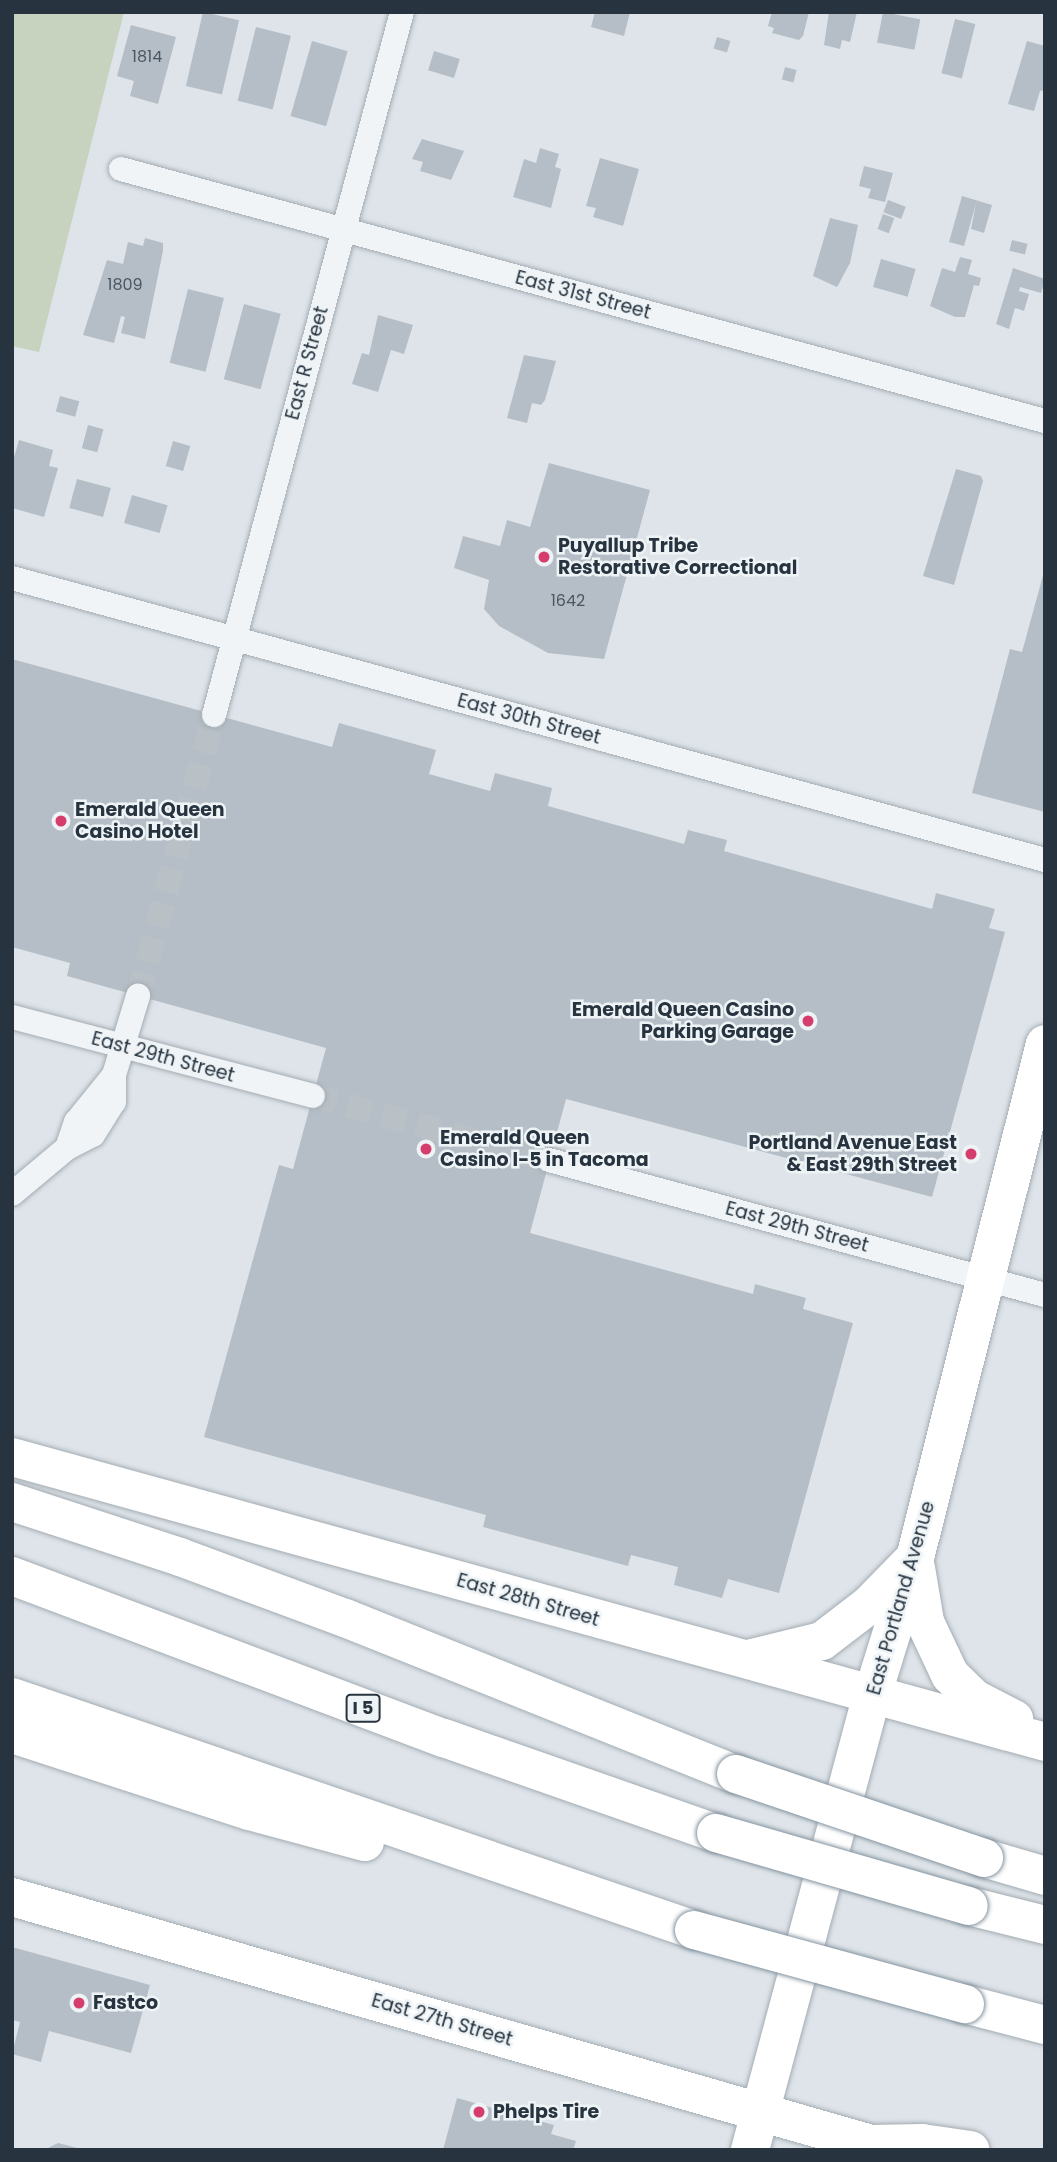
<!DOCTYPE html>
<html>
<head>
<meta charset="utf-8">
<style>
  body { margin:0 }
  #map { position:relative; width:1057px; height:2162px; overflow:hidden; background:#dee4e9; font-family:Poppins,sans-serif }
  div>[style] { position:absolute }
  .green>* { inset:0; background:#c7d3bf }
  .building>* { inset:0; background:#b5bec6; transform-origin:0 0 }
  .street-tunnel>* { height:24px; margin-top:-12px; transform-origin:0; background:repeating-linear-gradient(90deg,#b9c1c7 0 24px,transparent 0 36px) }
  .roads { filter:drop-shadow(0 0 2px #a3acb3) drop-shadow(0 0 2px #a3acb3) }
  .street>* { height:24px; margin:-12px; padding:0 12px; transform-origin:12px; border-radius:12px; background:#f1f4f7 }
  .primary>* { height:38px; margin:-19px; padding:0 19px; transform-origin:19px; border-radius:19px; background:#fff }
  .highway>* { height:38px; margin:-19px; padding:0 19px; transform-origin:19px; border-radius:19px; background:#fff }
  .bridges { filter:drop-shadow(0 0 2px #8594a0) drop-shadow(0 0 2px #8594a0) }
  .highway-bridge>* { height:38px; margin:-19px; padding:0 19px; transform-origin:19px; border-radius:19px; background:#fff }
  .dots>* { width:19px; height:19px; translate:-50% -50%; box-sizing:border-box; border:4px solid #eef3f6; border-radius:50% }
  span { translate:-50% -50%; white-space:nowrap; text-align:center; line-height:1.15; -webkit-text-stroke:5px #eef3f6; paint-order:stroke }
  .number-label { font-size:16px; color:#4a5662 }
  .number-label span { -webkit-text-stroke-width:0 }
  .shield-label span { padding:2px 5px; background:#eef3f6; border:2px solid; border-radius:5px; -webkit-text-stroke-width:0 }
  .shield-label { font-size:18px; color:#273440; font-weight:700 }
  .street-label { font-size:19px; color:#273440 }
  .poi-label { font-size:19px; color:#273440; font-weight:700 }
  .left { translate:0 -50%; text-align:left }
  .right { translate:-100% -50%; text-align:right }
  .frame { position:absolute; inset:0; border:14px solid #273440; pointer-events:none }
</style>
</head>
<body>
<div id="map">
  <div class="green">
    <div style="clip-path:polygon(12px 12px,124px 12px,39px 352px,12px 346px)"></div>
  </div>
  <div class="building">
    <div style="left:203px;top:12px;width:37px;height:76px;rotate:13deg"></div>
    <div style="clip-path:polygon(595px 12px,630px 12px,624px 36px,591px 27px)"></div>
    <div style="clip-path:polygon(772px 12px,809px 12px,803px 36px,799px 40px,772px 33px,774px 28px,768px 26px)"></div>
    <div style="clip-path:polygon(829px 12px,857px 12px,850px 42px,842px 40px,840px 49px,824px 45px)"></div>
    <div style="left:883px;top:12px;width:38px;height:31px;rotate:11deg"></div>
    <div style="left:955px;top:19px;width:21px;height:56px;rotate:14deg"></div>
    <div style="clip-path:polygon(131px 25px,176px 37px,158px 104px,130px 96px,134px 81px,117px 76px)"></div>
    <div style="left:256px;top:27px;width:36px;height:76px;rotate:14deg"></div>
    <div style="left:717px;top:37px;width:14px;height:12px;rotate:17deg"></div>
    <div style="left:312px;top:41px;width:37px;height:78px;rotate:16deg"></div>
    <div style="clip-path:polygon(1027px 41px,1045px 46px,1045px 90px,1040px 91px,1034px 111px,1008px 104px)"></div>
    <div style="left:434px;top:51px;width:27px;height:20px;rotate:17deg"></div>
    <div style="left:785px;top:67px;width:12px;height:13px;rotate:14deg"></div>
    <div style="clip-path:polygon(422px 139px,464px 151px,451px 180px,420px 171px,423px 162px,412px 159px)"></div>
    <div style="clip-path:polygon(540px 148px,559px 154px,555px 167px,561px 169px,551px 208px,513px 197px,524px 159px,536px 163px)"></div>
    <div style="clip-path:polygon(600px 158px,639px 169px,623px 226px,593px 217px,596px 208px,586px 206px)"></div>
    <div style="clip-path:polygon(864px 166px,893px 173px,885px 202px,868px 198px,871px 189px,859px 186px)"></div>
    <div style="clip-path:polygon(962px 196px,992px 205px,984px 233px,971px 229px,976px 204px,964px 246px,949px 242px)"></div>
    <div style="left:888px;top:200px;width:19px;height:13px;rotate:21deg"></div>
    <div style="left:883px;top:214px;width:12px;height:16px;rotate:20deg"></div>
    <div style="clip-path:polygon(830px 218px,858px 225px,850px 263px,837px 287px,813px 276px)"></div>
    <div style="clip-path:polygon(145px 238px,163px 243px,163px 251px,145px 339px,121px 333px,125px 317px,121px 316px,114px 343px,83px 335px,107px 260px,123px 264px,128px 242px,143px 246px)"></div>
    <div style="left:1012px;top:240px;width:16px;height:11px;rotate:14deg"></div>
    <div style="clip-path:polygon(960px 257px,972px 260px,968px 274px,981px 278px,979px 286px,974px 285px,965px 317px,955px 317px,930px 306px,942px 268px,955px 272px)"></div>
    <div style="left:881px;top:259px;width:36px;height:29px;rotate:16deg"></div>
    <div style="clip-path:polygon(1013px 268px,1045px 279px,1041px 293px,1020px 287px,1019px 291px,1029px 294px,1024px 311px,1015px 308px,1009px 329px,996px 324px)"></div>
    <div style="left:188px;top:289px;width:37px;height:76px;rotate:14deg"></div>
    <div style="left:244px;top:304px;width:38px;height:78px;rotate:15deg"></div>
    <div style="clip-path:polygon(378px 315px,413px 325px,404px 354px,391px 350px,378px 392px,352px 384px,362px 353px,369px 355px)"></div>
    <div style="clip-path:polygon(524px 355px,556px 361px,545px 400px,541px 405px,532px 403px,527px 423px,507px 418px)"></div>
    <div style="left:60px;top:396px;width:20px;height:16px;rotate:15deg"></div>
    <div style="left:88px;top:425px;width:16px;height:24px;rotate:15deg"></div>
    <div style="clip-path:polygon(19px 440px,53px 450px,49px 466px,58px 468px,44px 517px,12px 508px,12px 464px)"></div>
    <div style="left:173px;top:441px;width:18px;height:26px;rotate:16deg"></div>
    <div style="clip-path:polygon(549px 463px,650px 490px,604px 659px,548px 653px,499px 626px,484px 609px,489px 580px,454px 568px,463px 536px,500px 546px,507px 520px,530px 527px)"></div>
    <div style="clip-path:polygon(956px 469px,981px 476px,983px 481px,954px 585px,923px 576px)"></div>
    <div style="left:77px;top:479px;width:35px;height:30px;rotate:15deg"></div>
    <div style="left:132px;top:495px;width:37px;height:29px;rotate:16deg"></div>
    <div style="clip-path:polygon(1045px 568px,1045px 812px,972px 793px,1010px 649px,1022px 652px)"></div>
    <div style="clip-path:polygon(12px 659px,332px 747px,339px 723px,436px 750px,429px 774px,490px 791px,495px 773px,552px 788px,548px 806px,684px 844px,688px 830px,727px 840px,724px 851px,932px 909px,936px 893px,995px 909px,989px 928px,1005px 932px,932px 1197px,566px 1099px,530px 1233px,753px 1294px,755px 1284px,806px 1298px,803px 1309px,853px 1323px,779px 1593px,728px 1579px,722px 1598px,674px 1585px,678px 1567px,631px 1555px,628px 1566px,483px 1527px,486px 1515px,204px 1437px,279px 1165px,293px 1169px,326px 1048px,67px 976px,70px 963px,12px 947px)"></div>
    <div style="clip-path:polygon(12px 1947px,150px 1985px,131px 2053px,49px 2031px,41px 2062px,12px 2054px,20px 2022px,12px 2020px)"></div>
    <div style="clip-path:polygon(457px 2098px,554px 2125px,551px 2134px,576px 2141px,573px 2150px,443px 2150px)"></div>
    <div style="clip-path:polygon(58px 2143px,81px 2149px,81px 2150px,44px 2150px)"></div>
  </div>
  <div class="street-tunnel">
    <div style="left:138px;top:996px;width:291px;rotate:-74.9deg"></div>
    <div style="left:313px;top:1096px;width:245px;rotate:15.2deg"></div>
  </div>
  <div class="roads">
    <div class="street">
      <div style="left:121px;top:169px;width:958px;rotate:15.26deg"></div>
      <div style="left:12px;top:578px;width:1071px;rotate:15.27deg"></div>
      <div style="left:214px;top:715px;width:728px;rotate:-75.03deg"></div>
      <div style="left:12px;top:1017px;width:311px;rotate:14.7deg"></div>
      <div style="left:67px;top:1148px;width:28px;rotate:-71deg"></div>
      <div style="left:76px;top:1122px;width:60px;rotate:-51deg"></div>
      <div style="left:549px;top:1160px;width:514px;rotate:15.23deg"></div>
      <div style="left:12px;top:1194px;width:72px;rotate:-39.9deg"></div>
      <div style="left:67px;top:1148px;width:29px;rotate:-27deg"></div>
      <div style="left:93px;top:1135px;width:39px;rotate:-58deg"></div>
      <div style="left:114px;top:1102px;width:27px;rotate:-90deg"></div>
      <div style="left:114px;top:1075px;width:83px;rotate:-73.1deg"></div>
    </div>
    <div class="primary">
      <div style="left:12px;top:1457px;width:1072px;rotate:15.42deg"></div>
      <div style="left:916px;top:1568px;width:55px;rotate:80.5deg"></div>
      <div style="left:925px;top:1622px;width:59px;rotate:64.7deg"></div>
      <div style="left:950px;top:1675px;width:35px;rotate:44deg"></div>
      <div style="left:975px;top:1699px;width:44px;rotate:27.1deg"></div>
      <div style="left:752px;top:1658px;width:72px;rotate:-13.7deg"></div>
      <div style="left:822px;top:1641px;width:59px;rotate:-37.5deg"></div>
      <div style="left:869px;top:1605px;width:60px;rotate:-45.7deg"></div>
      <div style="left:12px;top:1897px;width:894px;rotate:16.04deg"></div>
      <div style="left:750px;top:2150px;width:470px;rotate:-75deg"></div>
      <div style="left:872px;top:1696px;width:145px;rotate:-72.7deg"></div>
      <div style="left:915px;top:1558px;width:530px;rotate:-75.81deg"></div>
    </div>
    <div class="highway">
      <div style="left:12px;top:1502px;width:177px;rotate:18.1deg"></div>
      <div style="left:180px;top:1557px;width:176px;rotate:20.3deg"></div>
      <div style="left:345px;top:1618px;width:421px;rotate:21.8deg"></div>
      <div style="left:12px;top:1576px;width:461px;rotate:20.6deg"></div>
      <div style="left:444px;top:1738px;width:288px;rotate:19.3deg"></div>
      <div style="left:12px;top:1697px;width:721px;rotate:18.86deg"></div>
      <div style="left:12px;top:1734px;width:249px;rotate:18deg"></div>
      <div style="left:249px;top:1811px;width:120px;rotate:15deg"></div>
      <div style="left:984px;top:1858px;width:64px;rotate:16.4deg"></div>
      <div style="left:969px;top:1906px;width:78px;rotate:14deg"></div>
      <div style="left:965px;top:2004px;width:83px;rotate:14.7deg"></div>
      <div style="left:871px;top:2144px;width:51px;rotate:-1.1deg"></div>
      <div style="left:922px;top:2143px;width:49px;rotate:8.3deg"></div>
    </div>
  </div>
  <div class="bridges">
    <div class="highway-bridge">
      <div style="left:736px;top:1774px;width:262px;rotate:18.7deg"></div>
      <div style="left:716px;top:1833px;width:263px;rotate:16.1deg"></div>
      <div style="left:694px;top:1930px;width:281px;rotate:15.3deg"></div>
    </div>
  </div>
  <div class="dots">
    <div style="left:544px;top:557px;background:#d43d6c"></div>
    <div style="left:61px;top:821px;background:#d43d6c"></div>
    <div style="left:808px;top:1021px;background:#d43d6c"></div>
    <div style="left:426px;top:1149px;background:#d43d6c"></div>
    <div style="left:971px;top:1154px;background:#d43d6c"></div>
    <div style="left:79px;top:2003px;background:#d43d6c"></div>
    <div style="left:479px;top:2112px;background:#d43d6c"></div>
  </div>
  <div class="number-label">
    <span style="left:147px;top:57px">1814</span>
    <span style="left:125px;top:285px">1809</span>
    <span style="left:568px;top:601px">1642</span>
  </div>
  <div class="shield-label">
    <span style="left:363px;top:1708px">I 5</span>
  </div>
  <div class="street-label">
    <span style="left:583px;top:295px;rotate:15deg">East 31st Street</span>
    <span style="left:307px;top:363px;rotate:-75deg">East R Street</span>
    <span style="left:529px;top:719px;rotate:15deg">East 30th Street</span>
    <span style="left:163px;top:1057px;rotate:15deg">East 29th Street</span>
    <span style="left:797px;top:1227px;rotate:15deg">East 29th Street</span>
    <span style="left:901px;top:1598px;rotate:-74deg">East Portland Avenue</span>
    <span style="left:528px;top:1600px;rotate:16deg">East 28th Street</span>
    <span style="left:442px;top:2020px;rotate:16deg">East 27th Street</span>
  </div>
  <div class="poi-label">
    <span class="left" style="left:558px;top:557px">Puyallup Tribe<br>Restorative Correctional</span>
    <span class="left" style="left:75px;top:821px">Emerald Queen<br>Casino Hotel</span>
    <span class="right" style="left:794px;top:1021px">Emerald Queen Casino<br>Parking Garage</span>
    <span class="left" style="left:440px;top:1149px">Emerald Queen<br>Casino I-5 in Tacoma</span>
    <span class="right" style="left:957px;top:1154px">Portland Avenue East<br>&amp; East 29th Street</span>
    <span class="left" style="left:93px;top:2003px">Fastco</span>
    <span class="left" style="left:493px;top:2112px">Phelps Tire</span>
  </div>
  <div class="frame"></div>
</div>
</body>
</html>
